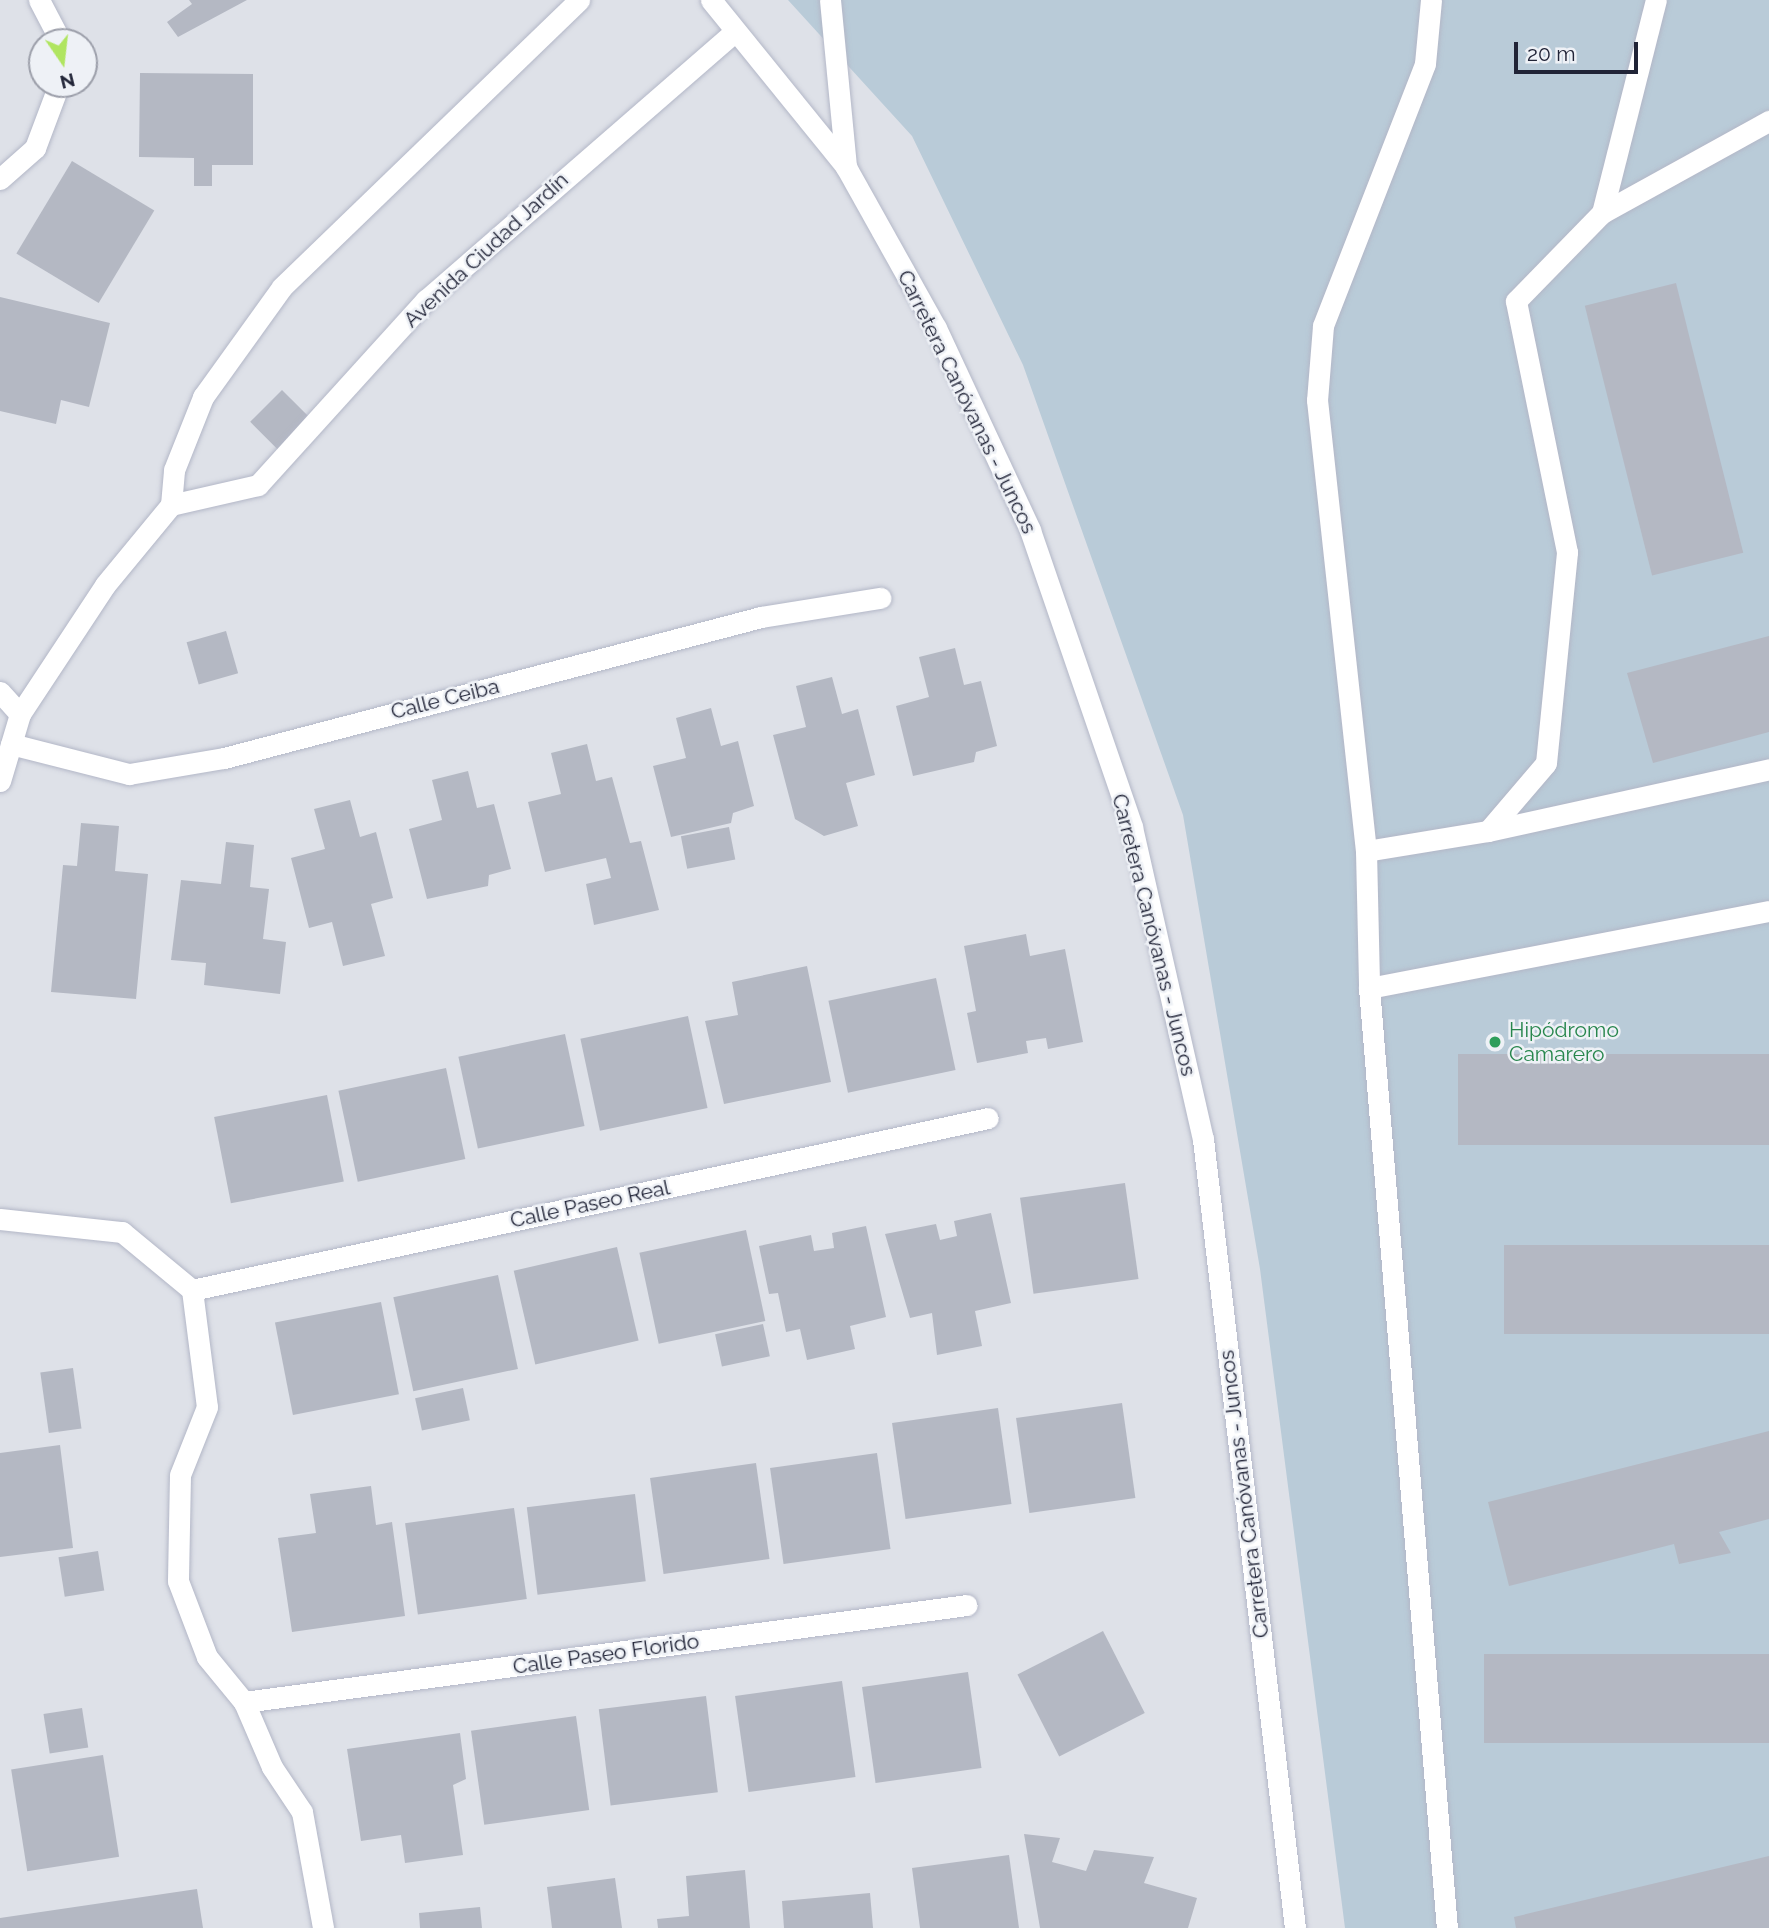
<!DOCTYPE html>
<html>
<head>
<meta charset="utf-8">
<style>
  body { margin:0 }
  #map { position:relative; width:1769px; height:1928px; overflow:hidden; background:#dee1e8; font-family:Raleway,sans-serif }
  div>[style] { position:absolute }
  .green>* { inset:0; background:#b9cbd8 }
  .building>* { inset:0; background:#b4b8c3; transform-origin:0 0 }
  .roads { filter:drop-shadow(0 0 2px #b3b7c7) drop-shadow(0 0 2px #b3b7c7) }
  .lane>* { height:21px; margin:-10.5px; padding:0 10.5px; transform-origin:10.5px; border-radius:10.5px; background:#fff }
  .street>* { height:21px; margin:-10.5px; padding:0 10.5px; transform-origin:10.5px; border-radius:10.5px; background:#fff }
  .secondary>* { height:21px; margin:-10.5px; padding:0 10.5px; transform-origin:10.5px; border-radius:10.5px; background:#fff }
  .dots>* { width:19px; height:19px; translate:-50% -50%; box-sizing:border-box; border:4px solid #eef1f6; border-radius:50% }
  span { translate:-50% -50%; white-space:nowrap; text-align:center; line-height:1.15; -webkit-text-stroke:5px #eef1f6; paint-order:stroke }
  .street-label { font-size:21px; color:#212437 }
  .leisure-label { font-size:21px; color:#27864d }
  .left { translate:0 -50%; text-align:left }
  .north { position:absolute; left:28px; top:28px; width:70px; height:70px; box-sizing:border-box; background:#eef1f6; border:2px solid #9c9faa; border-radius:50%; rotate:166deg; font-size:19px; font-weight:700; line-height:28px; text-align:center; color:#212437 }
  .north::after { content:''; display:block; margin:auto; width:24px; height:32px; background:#b0e560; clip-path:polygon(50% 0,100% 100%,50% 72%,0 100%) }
  .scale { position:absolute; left:1514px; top:42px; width:124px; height:32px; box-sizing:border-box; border:4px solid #212437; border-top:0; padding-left:9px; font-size:21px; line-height:24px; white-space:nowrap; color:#212437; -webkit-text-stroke:5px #eef1f6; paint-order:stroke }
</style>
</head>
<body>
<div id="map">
  <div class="green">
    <div style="clip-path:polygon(788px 0,1769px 0,1769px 1928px,1345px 1928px,1260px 1269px,1183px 815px,1023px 365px,912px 136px)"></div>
  </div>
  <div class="building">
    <div style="clip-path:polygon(189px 0,247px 0,178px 37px,167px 22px,192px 4px)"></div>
    <div style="clip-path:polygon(140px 73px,253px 74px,253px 165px,212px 165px,212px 186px,194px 186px,194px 158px,139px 157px)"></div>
    <div style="left:72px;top:161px;width:96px;height:108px;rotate:31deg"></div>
    <div style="left:1676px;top:283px;width:278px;height:94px;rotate:76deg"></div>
    <div style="clip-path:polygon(0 297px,110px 323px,89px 407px,61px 400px,56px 424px,0 411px)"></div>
    <div style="left:282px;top:390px;width:44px;height:45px;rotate:45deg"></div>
    <div style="left:226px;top:631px;width:44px;height:41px;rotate:74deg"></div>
    <div style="clip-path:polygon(1769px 636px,1769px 732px,1653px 763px,1627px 673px)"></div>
    <div style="clip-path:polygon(955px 648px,964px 685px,981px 681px,997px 746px,976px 752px,974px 762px,913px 776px,896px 706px,929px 697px,919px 657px)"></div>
    <div style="clip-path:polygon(832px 677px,842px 714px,858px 709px,875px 775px,846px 783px,858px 826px,824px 836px,795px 819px,773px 735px,806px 727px,796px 686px)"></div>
    <div style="clip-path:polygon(711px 708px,721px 746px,738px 741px,754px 806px,733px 813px,731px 823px,671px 837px,653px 766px,686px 758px,676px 718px)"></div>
    <div style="clip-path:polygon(587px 744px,596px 781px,612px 777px,630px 843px,641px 841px,659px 910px,594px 925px,586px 884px,611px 878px,606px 858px,545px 872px,528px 802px,561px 794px,551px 753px)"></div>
    <div style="clip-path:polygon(468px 771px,477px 808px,494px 804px,511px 869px,489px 875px,488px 886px,427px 899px,409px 829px,442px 820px,432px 780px)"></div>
    <div style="clip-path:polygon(350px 800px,360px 837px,376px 832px,393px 898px,371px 904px,385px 956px,343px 966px,332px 922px,309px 928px,291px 858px,325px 849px,314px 809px)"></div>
    <div style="clip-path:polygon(81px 823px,119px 826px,115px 871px,148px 874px,136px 999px,51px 992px,63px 865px,77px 866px)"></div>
    <div style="left:729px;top:827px;width:33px;height:49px;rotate:79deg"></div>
    <div style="clip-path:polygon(226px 842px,254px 845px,250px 887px,269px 889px,263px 939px,286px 942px,280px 994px,204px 985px,206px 963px,171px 960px,181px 880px,221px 884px)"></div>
    <div style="clip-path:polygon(1026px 934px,1030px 956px,1065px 949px,1083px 1042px,1048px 1049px,1046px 1038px,1026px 1041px,1028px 1053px,977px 1063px,967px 1013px,976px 1011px,964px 946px)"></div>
    <div style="clip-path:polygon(807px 966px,831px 1082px,724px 1104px,705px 1021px,738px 1015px,732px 982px)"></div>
    <div style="left:936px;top:978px;width:94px;height:110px;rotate:78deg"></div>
    <div style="left:688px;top:1016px;width:94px;height:110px;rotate:78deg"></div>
    <div style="left:565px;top:1034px;width:94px;height:109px;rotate:78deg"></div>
    <div style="left:1769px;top:1054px;width:91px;height:311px;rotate:90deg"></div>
    <div style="left:446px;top:1068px;width:93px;height:110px;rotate:78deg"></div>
    <div style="left:327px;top:1095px;width:88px;height:115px;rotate:79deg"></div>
    <div style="left:1125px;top:1183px;width:97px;height:106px;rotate:82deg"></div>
    <div style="clip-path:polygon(991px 1213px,1011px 1303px,975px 1311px,982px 1346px,937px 1355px,932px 1313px,910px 1318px,885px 1234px,936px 1224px,940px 1240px,957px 1236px,954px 1221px)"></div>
    <div style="clip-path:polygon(866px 1226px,886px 1317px,850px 1326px,855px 1349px,807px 1360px,800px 1329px,786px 1332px,778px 1293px,769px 1294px,759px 1246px,811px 1235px,814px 1251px,834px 1248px,832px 1233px)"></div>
    <div style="left:746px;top:1230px;width:93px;height:109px;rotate:78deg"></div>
    <div style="left:1769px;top:1245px;width:89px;height:265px;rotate:90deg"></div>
    <div style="left:617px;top:1247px;width:96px;height:106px;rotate:77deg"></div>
    <div style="left:498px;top:1275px;width:96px;height:107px;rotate:78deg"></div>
    <div style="left:381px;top:1302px;width:94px;height:108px;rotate:79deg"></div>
    <div style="left:763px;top:1324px;width:33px;height:49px;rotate:78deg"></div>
    <div style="left:73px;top:1368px;width:61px;height:33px;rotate:82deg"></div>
    <div style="left:463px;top:1388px;width:33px;height:49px;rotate:78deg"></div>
    <div style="left:1122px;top:1403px;width:96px;height:107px;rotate:82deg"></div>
    <div style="left:998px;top:1408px;width:97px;height:107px;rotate:82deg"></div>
    <div style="clip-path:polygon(1769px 1431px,1769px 1519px,1719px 1532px,1731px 1553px,1679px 1564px,1674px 1544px,1509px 1586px,1488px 1502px)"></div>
    <div style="clip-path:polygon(60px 1445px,73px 1548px,0 1557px,0 1453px)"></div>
    <div style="left:877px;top:1453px;width:97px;height:108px;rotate:82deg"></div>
    <div style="left:756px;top:1463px;width:97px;height:107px;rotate:82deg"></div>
    <div style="clip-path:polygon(371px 1486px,376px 1525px,392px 1522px,405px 1616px,292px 1632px,278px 1538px,316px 1533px,310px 1494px)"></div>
    <div style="left:635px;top:1494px;width:88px;height:109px;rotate:83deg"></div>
    <div style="left:514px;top:1508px;width:92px;height:110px;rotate:82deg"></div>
    <div style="left:98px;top:1551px;width:40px;height:40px;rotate:81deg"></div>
    <div style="left:1103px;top:1631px;width:92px;height:96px;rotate:63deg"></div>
    <div style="left:1769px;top:1654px;width:89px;height:285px;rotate:90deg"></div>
    <div style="left:968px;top:1672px;width:97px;height:107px;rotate:82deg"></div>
    <div style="left:842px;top:1681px;width:97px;height:108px;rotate:82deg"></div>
    <div style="left:706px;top:1696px;width:97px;height:108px;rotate:83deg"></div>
    <div style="left:82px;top:1708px;width:40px;height:39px;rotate:81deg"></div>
    <div style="left:576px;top:1716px;width:95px;height:106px;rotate:82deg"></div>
    <div style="clip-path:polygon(460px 1733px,466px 1779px,453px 1785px,463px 1855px,405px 1863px,401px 1835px,361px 1841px,347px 1749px)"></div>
    <div style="left:103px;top:1755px;width:103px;height:93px;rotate:81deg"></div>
    <div style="clip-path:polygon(1024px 1834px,1060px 1838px,1052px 1862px,1086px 1871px,1094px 1850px,1154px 1857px,1144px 1883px,1197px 1898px,1188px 1928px,1040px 1928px)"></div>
    <div style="clip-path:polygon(1009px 1855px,1019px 1928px,920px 1928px,912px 1868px)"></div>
    <div style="clip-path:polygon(1769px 1856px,1769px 1928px,1516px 1928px,1514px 1917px)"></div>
    <div style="clip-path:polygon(745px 1870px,750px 1928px,658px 1928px,657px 1919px,689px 1916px,686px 1876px)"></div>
    <div style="clip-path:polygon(615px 1878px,622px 1928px,552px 1928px,547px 1887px)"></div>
    <div style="clip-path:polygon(197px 1889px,203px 1928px,0 1928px,0 1918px)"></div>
    <div style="clip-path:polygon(870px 1893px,873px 1928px,784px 1928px,782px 1901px)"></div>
    <div style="clip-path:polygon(480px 1907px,482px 1928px,420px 1928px,419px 1913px)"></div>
  </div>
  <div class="roads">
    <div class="lane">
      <div style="left:1431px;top:0;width:64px;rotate:95.4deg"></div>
      <div style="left:1425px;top:64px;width:281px;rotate:111.3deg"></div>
      <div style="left:1323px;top:326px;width:74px;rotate:94.6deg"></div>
      <div style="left:1317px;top:400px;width:454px;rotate:83.8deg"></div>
      <div style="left:1366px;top:851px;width:137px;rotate:88.7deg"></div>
      <div style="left:1369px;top:988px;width:943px;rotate:85.26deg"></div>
      <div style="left:1602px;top:213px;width:220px;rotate:-75.8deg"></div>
      <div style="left:1369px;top:988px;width:407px;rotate:-10.9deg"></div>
    </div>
    <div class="street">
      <div style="left:39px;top:0;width:47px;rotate:62.4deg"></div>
      <div style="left:0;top:179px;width:47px;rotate:-41.5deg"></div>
      <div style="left:35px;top:148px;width:68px;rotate:-69.4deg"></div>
      <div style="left:171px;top:505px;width:89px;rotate:-12.9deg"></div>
      <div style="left:258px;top:485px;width:250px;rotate:-47.8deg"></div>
      <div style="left:426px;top:300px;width:410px;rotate:-41deg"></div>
      <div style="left:0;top:692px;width:30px;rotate:48deg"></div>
      <div style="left:11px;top:744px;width:122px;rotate:14.3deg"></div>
      <div style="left:129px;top:774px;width:96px;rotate:-9.6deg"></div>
      <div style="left:224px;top:758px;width:555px;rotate:-14.71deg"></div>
      <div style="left:761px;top:617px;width:121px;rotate:-9.1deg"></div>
      <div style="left:0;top:781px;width:70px;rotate:-73.4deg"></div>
      <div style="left:20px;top:714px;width:154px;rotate:-56.6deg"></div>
      <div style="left:105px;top:585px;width:104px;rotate:-50.5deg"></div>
      <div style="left:171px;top:505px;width:35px;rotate:-85deg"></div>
      <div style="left:174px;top:470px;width:79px;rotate:-68.3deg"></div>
      <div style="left:203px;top:397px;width:135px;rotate:-54.3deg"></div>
      <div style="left:282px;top:287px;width:413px;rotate:-44deg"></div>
      <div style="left:1488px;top:831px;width:288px;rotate:-12.4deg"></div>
      <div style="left:1366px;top:851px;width:124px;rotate:-9.3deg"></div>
      <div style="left:1488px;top:831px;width:89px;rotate:-49.5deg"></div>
      <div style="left:1546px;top:763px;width:212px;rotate:-84.3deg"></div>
      <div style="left:1567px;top:552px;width:256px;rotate:-101.5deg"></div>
      <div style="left:1516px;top:301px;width:123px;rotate:-45.7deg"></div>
      <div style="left:1602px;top:213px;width:191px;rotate:-28.9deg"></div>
      <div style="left:0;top:1219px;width:123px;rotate:6.1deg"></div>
      <div style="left:122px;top:1232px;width:91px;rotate:39.6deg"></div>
      <div style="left:192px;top:1290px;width:118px;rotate:82.7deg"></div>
      <div style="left:207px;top:1407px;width:73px;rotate:111.7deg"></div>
      <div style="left:180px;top:1475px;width:106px;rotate:91.1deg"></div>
      <div style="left:178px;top:1581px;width:81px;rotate:69.1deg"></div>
      <div style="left:207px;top:1657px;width:58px;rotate:50.6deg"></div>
      <div style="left:244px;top:1702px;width:71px;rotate:66.7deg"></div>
      <div style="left:272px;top:1767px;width:54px;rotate:56.3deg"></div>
      <div style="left:302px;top:1812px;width:118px;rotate:79.7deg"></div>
      <div style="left:192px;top:1290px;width:814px;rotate:-12.19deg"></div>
      <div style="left:244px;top:1702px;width:729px;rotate:-7.64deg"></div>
    </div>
    <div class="secondary">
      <div style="left:711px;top:0;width:215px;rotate:51deg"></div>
      <div style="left:846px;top:167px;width:184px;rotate:60.8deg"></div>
      <div style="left:936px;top:328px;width:223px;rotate:65deg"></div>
      <div style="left:1030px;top:530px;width:314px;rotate:71deg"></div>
      <div style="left:1132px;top:827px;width:320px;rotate:77.2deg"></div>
      <div style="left:1203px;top:1139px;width:794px;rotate:83.35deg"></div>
      <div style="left:830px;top:0;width:168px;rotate:84.5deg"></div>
    </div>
  </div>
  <div class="dots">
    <div style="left:1495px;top:1042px;background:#2e9e5b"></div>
  </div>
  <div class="street-label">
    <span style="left:486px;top:250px;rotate:-43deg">Avenida Ciudad Jardín</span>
    <span style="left:967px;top:402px;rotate:64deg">Carretera Canóvanas - Juncos</span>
    <span style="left:445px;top:699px;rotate:-14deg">Calle Ceiba</span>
    <span style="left:1154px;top:935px;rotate:76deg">Carretera Canóvanas - Juncos</span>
    <span style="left:590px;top:1204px;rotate:-12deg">Calle Paseo Real</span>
    <span style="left:1244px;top:1494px;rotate:-97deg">Carretera Canóvanas - Juncos</span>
    <span style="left:606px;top:1654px;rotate:-8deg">Calle Paseo Florido</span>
  </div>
  <div class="leisure-label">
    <span class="left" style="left:1509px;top:1042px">Hipódromo<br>Camarero</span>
  </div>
  <div class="north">N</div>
  <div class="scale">20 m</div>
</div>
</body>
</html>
